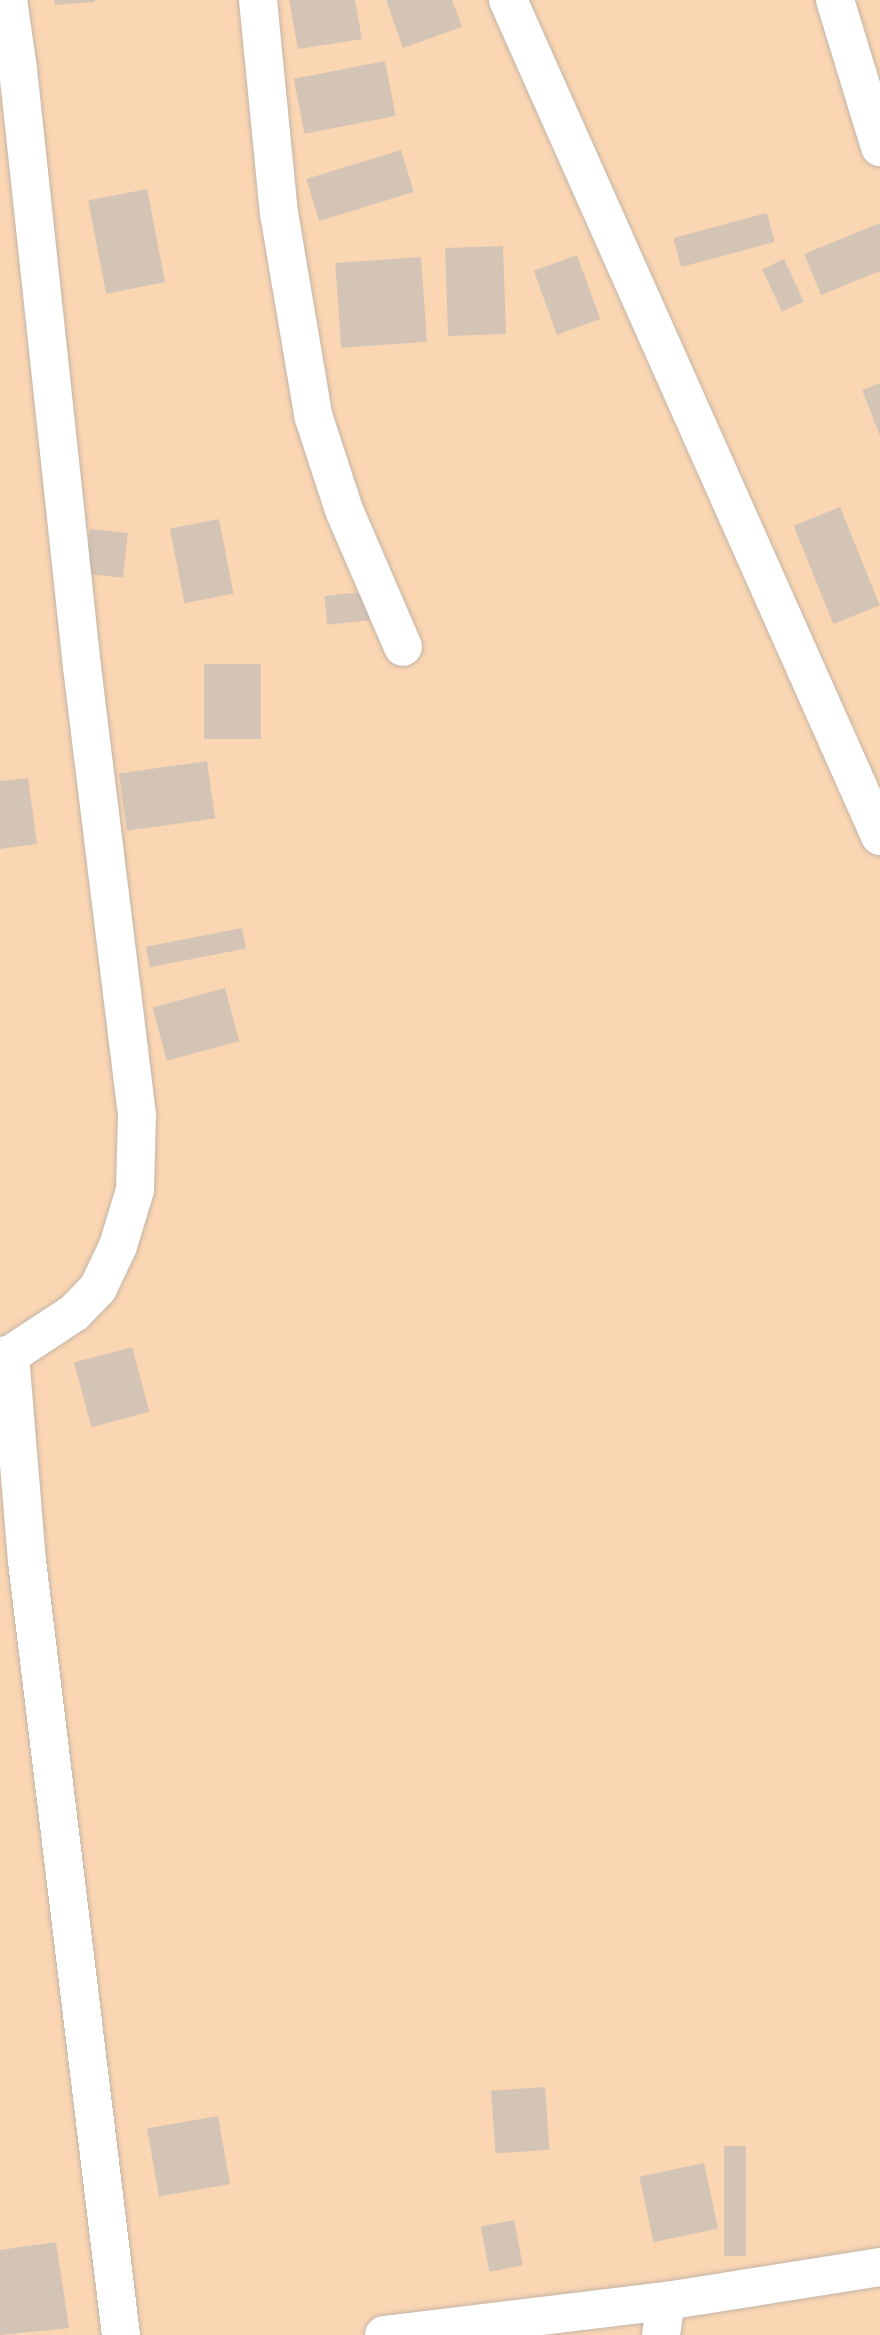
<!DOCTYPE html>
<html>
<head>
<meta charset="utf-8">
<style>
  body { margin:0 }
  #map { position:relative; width:880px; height:2335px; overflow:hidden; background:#fdf3ea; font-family:"Fira Sans Condensed",sans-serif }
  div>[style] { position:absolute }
  .green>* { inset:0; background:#fad6b3; transform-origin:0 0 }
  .building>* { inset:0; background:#d4c4b6; transform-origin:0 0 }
  .roads { filter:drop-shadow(0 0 2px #c3b4a6) drop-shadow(0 0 2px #c3b4a6) }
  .minor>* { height:38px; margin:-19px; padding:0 19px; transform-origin:19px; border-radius:19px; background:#fff }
  .tertiary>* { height:38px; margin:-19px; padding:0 19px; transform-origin:19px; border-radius:19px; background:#fff }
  span { translate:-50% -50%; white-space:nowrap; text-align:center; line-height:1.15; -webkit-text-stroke:7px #fff; paint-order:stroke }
</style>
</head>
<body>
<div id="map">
  <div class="green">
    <div style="left:0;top:0;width:880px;height:2335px"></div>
  </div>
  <div class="building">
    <div style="clip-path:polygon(54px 0,95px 0,95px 2px,55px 5px)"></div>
    <div style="clip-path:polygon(289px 0,355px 0,362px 39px,298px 49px)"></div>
    <div style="clip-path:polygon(386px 0,452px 0,462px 27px,403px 48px)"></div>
    <div style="left:385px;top:61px;width:56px;height:93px;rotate:79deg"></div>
    <div style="left:401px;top:150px;width:44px;height:99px;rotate:73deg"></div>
    <div style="left:147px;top:189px;width:95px;height:60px;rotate:79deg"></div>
    <div style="left:767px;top:213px;width:30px;height:97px;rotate:75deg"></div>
    <div style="clip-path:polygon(880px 223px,880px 271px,821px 295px,804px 254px)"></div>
    <div style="left:503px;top:246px;width:88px;height:58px;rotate:88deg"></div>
    <div style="left:577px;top:255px;width:68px;height:46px;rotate:70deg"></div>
    <div style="left:421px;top:257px;width:85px;height:86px;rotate:86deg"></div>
    <div style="left:784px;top:259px;width:47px;height:24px;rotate:65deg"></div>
    <div style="clip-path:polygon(880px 383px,880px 436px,862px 390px)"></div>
    <div style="left:840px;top:507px;width:106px;height:50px;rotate:68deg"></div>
    <div style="left:219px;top:519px;width:76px;height:50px;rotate:79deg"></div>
    <div style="left:90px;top:529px;width:38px;height:45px;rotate:6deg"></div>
    <div style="left:371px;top:591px;width:29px;height:47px;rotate:84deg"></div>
    <div style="left:204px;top:664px;width:57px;height:75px"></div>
    <div style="left:207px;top:761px;width:58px;height:89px;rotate:82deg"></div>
    <div style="clip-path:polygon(28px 778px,37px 844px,0 849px,0 781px)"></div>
    <div style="left:242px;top:928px;width:21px;height:98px;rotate:79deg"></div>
    <div style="left:225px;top:988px;width:55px;height:75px;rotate:75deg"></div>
    <div style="left:132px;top:1347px;width:67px;height:60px;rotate:75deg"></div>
    <div style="left:545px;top:2087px;width:63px;height:54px;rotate:86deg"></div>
    <div style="left:218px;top:2116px;width:69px;height:72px;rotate:80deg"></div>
    <div style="left:724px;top:2146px;width:22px;height:110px"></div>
    <div style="left:704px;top:2163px;width:67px;height:66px;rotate:78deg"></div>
    <div style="left:514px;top:2220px;width:46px;height:34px;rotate:79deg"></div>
    <div style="clip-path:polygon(56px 2242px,69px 2328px,0 2335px,0 2250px)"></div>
  </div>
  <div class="roads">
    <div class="minor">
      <div style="left:258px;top:0;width:214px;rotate:84.4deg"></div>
      <div style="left:279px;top:213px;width:205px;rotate:80.4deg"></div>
      <div style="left:313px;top:415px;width:100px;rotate:71.9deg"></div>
      <div style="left:344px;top:510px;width:149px;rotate:66.7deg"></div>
      <div style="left:835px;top:0;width:154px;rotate:73deg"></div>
      <div style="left:10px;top:1355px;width:207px;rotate:85.3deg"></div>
      <div style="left:27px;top:1561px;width:780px;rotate:83.08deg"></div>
      <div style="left:0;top:1356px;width:10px;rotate:-6deg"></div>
      <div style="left:10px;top:1355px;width:77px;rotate:-33.3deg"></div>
      <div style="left:74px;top:1313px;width:35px;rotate:-46deg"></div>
      <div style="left:98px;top:1288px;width:47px;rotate:-64.5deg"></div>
      <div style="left:118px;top:1246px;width:59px;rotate:-73.1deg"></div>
      <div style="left:135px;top:1190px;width:75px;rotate:-88.5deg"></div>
      <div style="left:137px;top:1115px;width:451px;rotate:-97deg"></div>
      <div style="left:82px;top:667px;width:601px;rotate:-96.11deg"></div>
      <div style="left:18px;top:69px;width:70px;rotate:-98.2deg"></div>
      <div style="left:384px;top:2335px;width:284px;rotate:-6.9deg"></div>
      <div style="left:666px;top:2301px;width:217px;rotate:-9deg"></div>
      <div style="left:661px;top:2335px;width:34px;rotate:-82deg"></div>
    </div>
    <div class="tertiary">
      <div style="left:508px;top:0;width:915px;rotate:66.01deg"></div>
    </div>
  </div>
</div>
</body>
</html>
